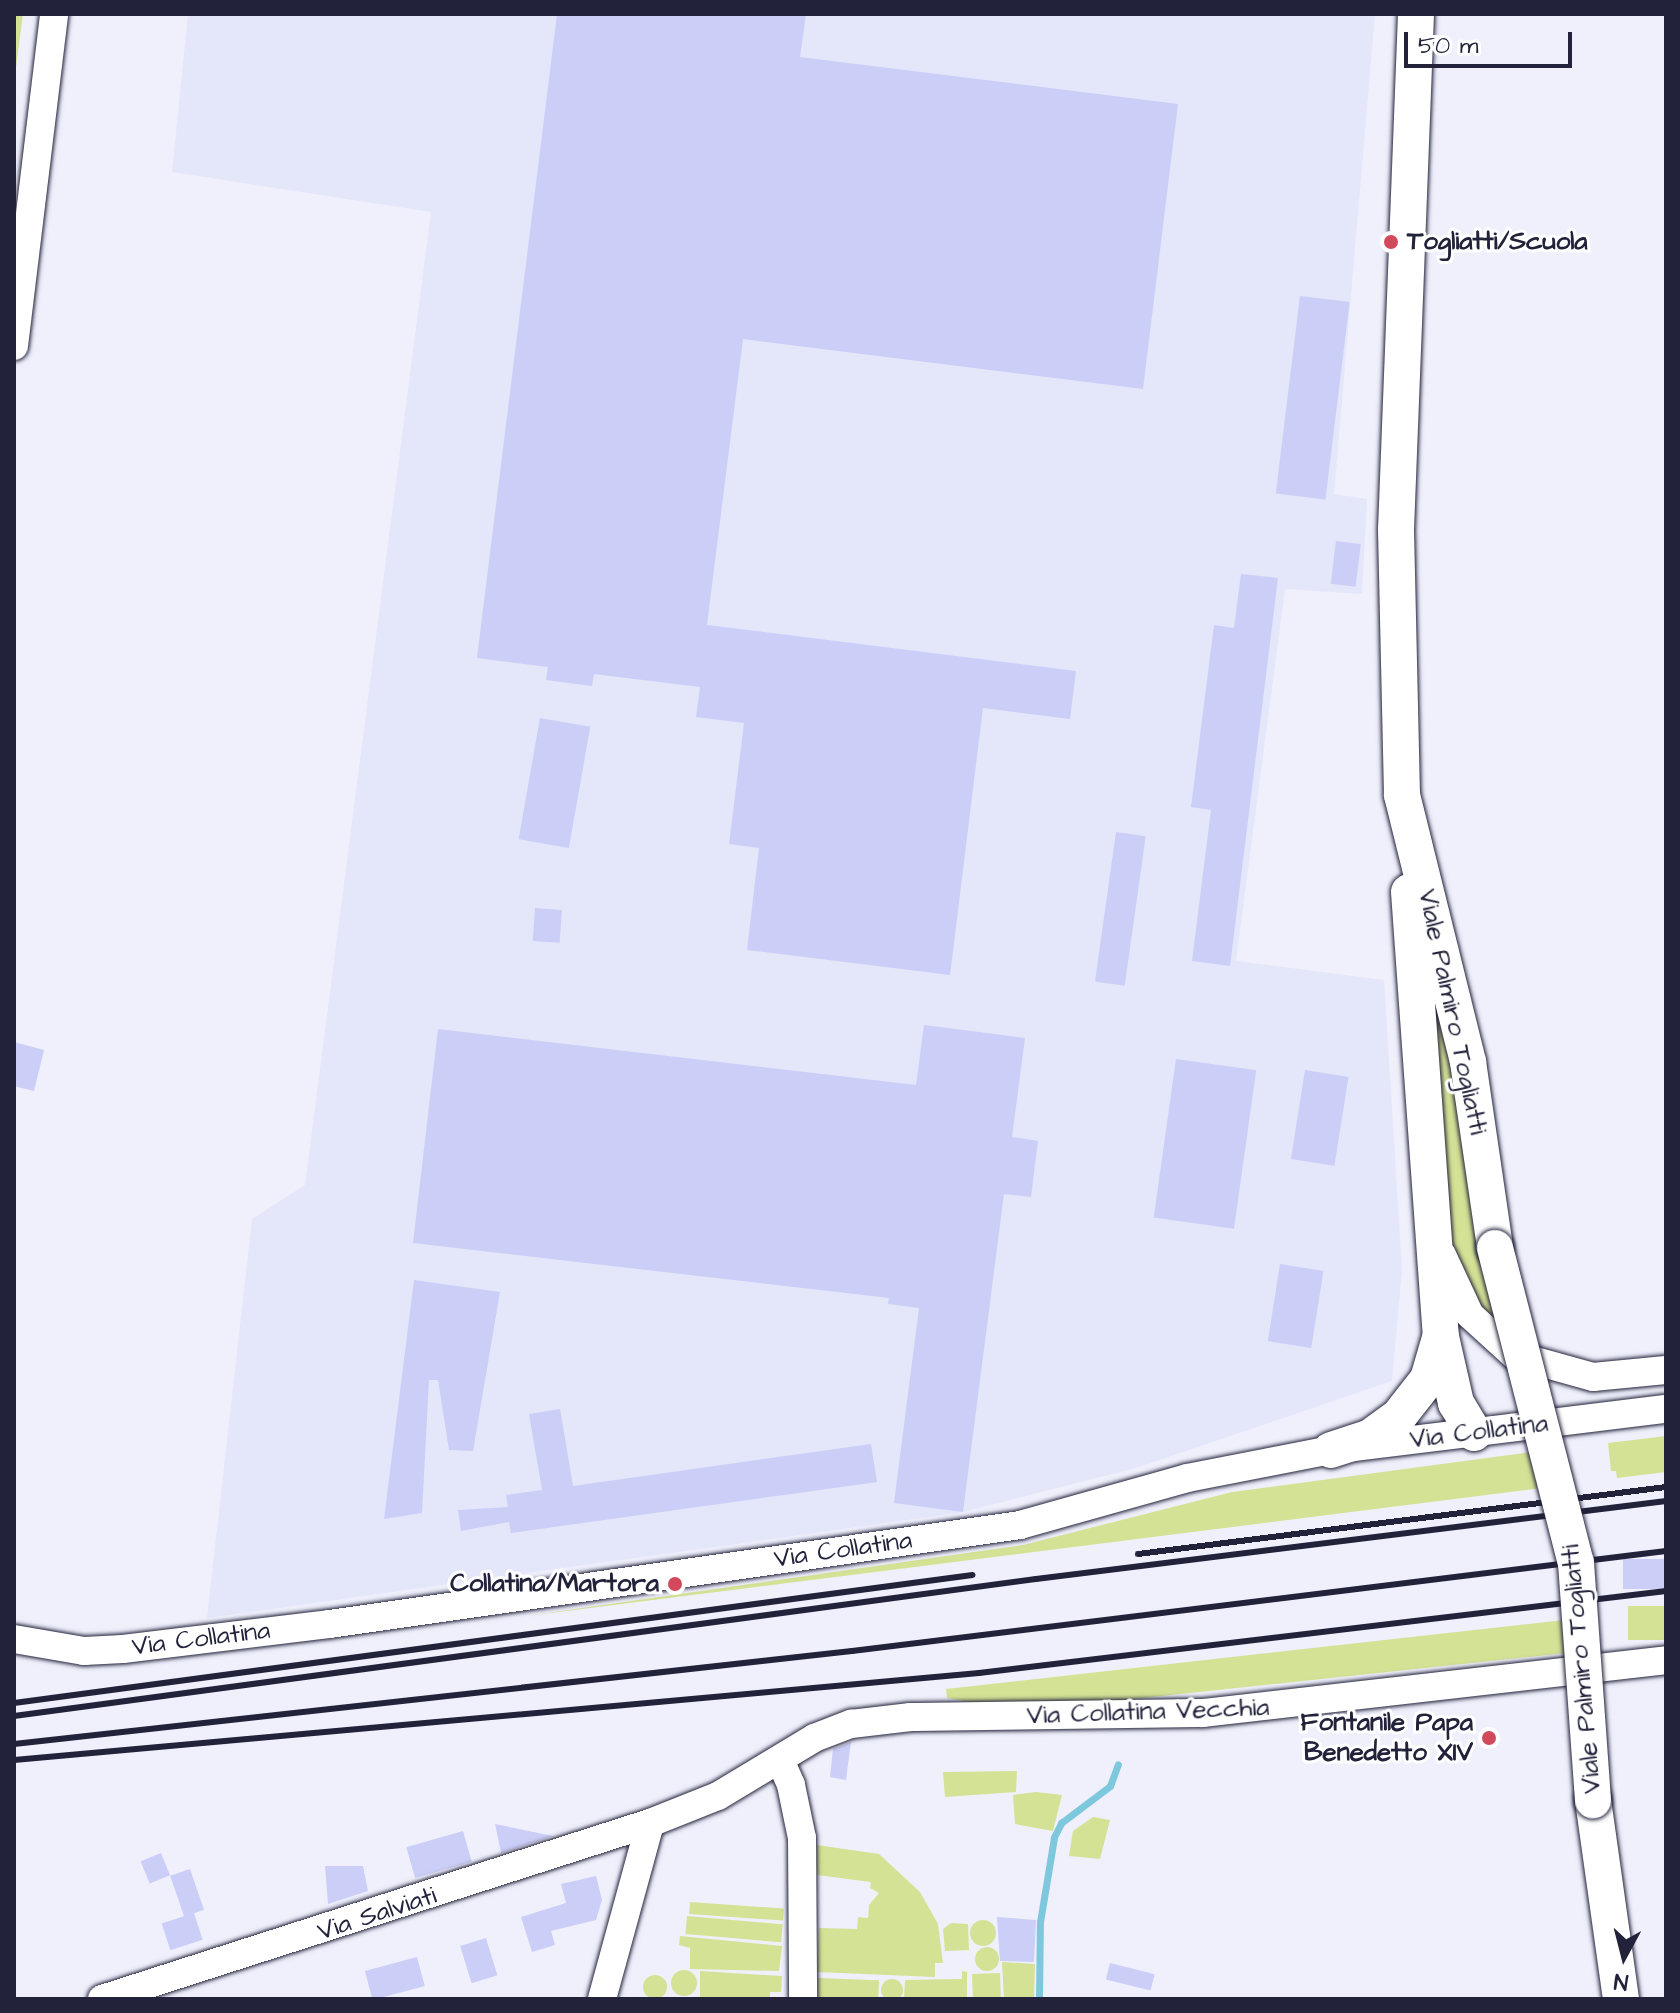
<!DOCTYPE html>
<html>
<head>
<meta charset="utf-8">
<style>
  body { margin:0 }
  #map { position:relative; width:1680px; height:2013px; overflow:hidden; background:#eff0fc; font-family:"Architects Daughter",sans-serif }
  div>[style] { position:absolute }
  .built>* { inset:0; background:#e4e6fa }
  .green>* { inset:0; background:#d4e295; transform-origin:0 0 }
  .round { border-radius:50% }
  .stream>* { height:7px; margin:-3.5px; padding:0 3.5px; transform-origin:3.5px; border-radius:3.5px; background:#7dc8dd }
  .building>* { inset:0; background:#cbcef6; transform-origin:0 0 }
  .roads { filter:drop-shadow(0 0 2px #22223b) drop-shadow(0 0 2px #22223b) }
  .minor>* { height:28px; margin:-14px; padding:0 14px; transform-origin:14px; border-radius:14px; background:#fff }
  .major>* { height:36px; margin:-18px; padding:0 18px; transform-origin:18px; border-radius:18px; background:#fff }
  .rail>* { height:6px; margin:-3px; padding:0 3px; transform-origin:3px; border-radius:3px; background:#22223b }
  .bridges { filter:drop-shadow(0 0 2px #22223b) drop-shadow(0 0 2px #22223b) }
  .major-bridge>* { height:36px; margin:-18px; padding:0 18px; transform-origin:18px; border-radius:18px; background:#fff }
  .dots>* { width:22px; height:22px; translate:-50% -50%; box-sizing:border-box; border:4px solid #fff; border-radius:50% }
  span { translate:-50% -50%; white-space:nowrap; text-align:center; line-height:1.15; -webkit-text-stroke:6px #fff; paint-order:stroke }
  .poi-label { font-size:26px; color:#22223b; font-weight:700 }
  .left { translate:0 -50%; text-align:left }
  .right { translate:-100% -50%; text-align:right }
  .street-label { font-size:26px; color:#22223b }
  .frame { position:absolute; inset:0; border:16px solid #22223b; pointer-events:none }
  .north { position:absolute; left:1584px; top:1917px; width:80px; height:80px; -webkit-text-stroke:6px #fff; paint-order:stroke; rotate:187deg; font-size:22px; font-weight:700; line-height:32px; text-align:center; color:#22223b }
  .north::after { content:''; display:block; margin:auto; width:28px; height:36px; background:#22223b; clip-path:polygon(50% 0,100% 100%,50% 72%,0 100%) }
  .scale { position:absolute; left:1404px; top:32px; width:168px; height:36px; box-sizing:border-box; border:4px solid #22223b; border-top:0; padding-left:10px; font-size:24px; line-height:28px; white-space:nowrap; color:#22223b; -webkit-text-stroke:6px #fff; paint-order:stroke }
</style>
</head>
<body>
<div id="map">
  <div class="built">
    <div style="clip-path:polygon(188px 14px,1375px 14px,1334px 494px,1367px 499px,1362px 594px,1285px 589px,1236px 961px,1384px 980px,1402px 1270px,1392px 1381px,1136px 1468px,963px 1512px,207px 1618px,252px 1219px,305px 1185px,431px 212px,172px 172px)"></div>
  </div>
  <div class="green">
    <div style="clip-path:polygon(14px 14px,23px 14px,14px 83px)"></div>
    <div style="clip-path:polygon(1428px 965px,1458px 1068px,1500px 1335px,1487px 1324px,1450px 1243px)"></div>
    <div style="clip-path:polygon(1666px 1436px,1666px 1472px,1617px 1478px,1616px 1471px,1611px 1471px,1608px 1443px)"></div>
    <div style="clip-path:polygon(1532px 1452px,1542px 1488px,526px 1616px,1023px 1545px,1232px 1492px)"></div>
    <div style="left:1666px;top:1606px;width:34px;height:38px;rotate:90deg"></div>
    <div style="clip-path:polygon(1564px 1620px,1566px 1653px,1058px 1707px,986px 1705px,947px 1698px,946px 1689px)"></div>
    <div style="clip-path:polygon(1017px 1771px,1016px 1792px,945px 1797px,943px 1772px)"></div>
    <div style="clip-path:polygon(1036px 1792px,1062px 1795px,1053px 1831px,1015px 1824px,1013px 1795px)"></div>
    <div style="clip-path:polygon(1093px 1817px,1110px 1820px,1100px 1859px,1069px 1856px,1073px 1831px)"></div>
    <div style="clip-path:polygon(817px 1845px,879px 1854px,920px 1892px,938px 1924px,943px 1963px,935px 1963px,935px 1977px,817px 1972px,819px 1928px,857px 1929px,858px 1917px,868px 1918px,869px 1905px,879px 1893px,870px 1888px,871px 1882px,817px 1875px)"></div>
    <div style="left:690px;top:1902px;width:94px;height:12px;rotate:4deg"></div>
    <div style="left:687px;top:1916px;width:96px;height:18px;rotate:5deg"></div>
    <div class="round" style="left:970px;top:1920px;width:26px;height:26px"></div>
    <div style="clip-path:polygon(951px 1923px,968px 1924px,969px 1950px,945px 1951px,943px 1929px)"></div>
    <div style="clip-path:polygon(680px 1936px,782px 1946px,779px 1971px,690px 1969px,690px 1948px,679px 1945px)"></div>
    <div class="round" style="left:975px;top:1947px;width:24px;height:24px"></div>
    <div style="clip-path:polygon(1002px 1962px,1035px 1964px,1034px 1999px,1004px 1999px)"></div>
    <div class="round" style="left:671px;top:1970px;width:26px;height:26px"></div>
    <div style="clip-path:polygon(700px 1971px,782px 1976px,781px 1992px,770px 1992px,770px 1999px,700px 1999px)"></div>
    <div style="clip-path:polygon(962px 1971px,967px 1972px,967px 1999px,904px 1999px,905px 1980px,962px 1979px)"></div>
    <div style="left:1000px;top:1973px;width:26px;height:28px;rotate:88deg"></div>
    <div class="round" style="left:643px;top:1975px;width:24px;height:24px"></div>
    <div style="left:818px;top:1978px;width:61px;height:21px;rotate:2deg"></div>
    <div class="round" style="left:881px;top:1979px;width:22px;height:22px"></div>
  </div>
  <div class="stream">
    <div style="left:1039px;top:1999px;width:77px;rotate:-89.3deg"></div>
    <div style="left:1040px;top:1922px;width:86px;rotate:-80.6deg"></div>
    <div style="left:1054px;top:1837px;width:16px;rotate:-63deg"></div>
    <div style="left:1061px;top:1823px;width:61px;rotate:-37.1deg"></div>
    <div style="left:1110px;top:1786px;width:23px;rotate:-70deg"></div>
  </div>
  <div class="building">
    <div style="clip-path:polygon(557px 14px,806px 14px,800px 57px,1178px 104px,1143px 389px,743px 339px,707px 625px,1076px 671px,1070px 719px,983px 708px,950px 975px,747px 950px,759px 848px,729px 844px,744px 723px,696px 717px,700px 687px,594px 674px,592px 686px,546px 680px,548px 667px,477px 658px)"></div>
    <div style="left:1300px;top:296px;width:50px;height:199px;rotate:7deg"></div>
    <div style="left:1336px;top:541px;width:25px;height:43px;rotate:7deg"></div>
    <div style="clip-path:polygon(1241px 574px,1278px 578px,1230px 966px,1192px 961px,1211px 810px,1191px 807px,1214px 625px,1234px 628px)"></div>
    <div style="left:540px;top:718px;width:51px;height:123px;rotate:10deg"></div>
    <div style="left:1116px;top:832px;width:30px;height:151px;rotate:8deg"></div>
    <div style="left:535px;top:908px;width:27px;height:33px;rotate:4deg"></div>
    <div style="clip-path:polygon(924px 1025px,1025px 1038px,1012px 1137px,1038px 1141px,1031px 1197px,1004px 1194px,963px 1512px,894px 1503px,919px 1308px,888px 1304px,889px 1298px,413px 1243px,438px 1029px,916px 1085px)"></div>
    <div style="clip-path:polygon(14px 1042px,44px 1050px,34px 1091px,14px 1086px)"></div>
    <div style="left:1176px;top:1059px;width:81px;height:160px;rotate:8deg"></div>
    <div style="left:1305px;top:1070px;width:44px;height:90px;rotate:9deg"></div>
    <div style="left:1280px;top:1264px;width:44px;height:78px;rotate:9deg"></div>
    <div style="clip-path:polygon(414px 1280px,500px 1292px,473px 1451px,449px 1450px,438px 1380px,429px 1380px,422px 1513px,384px 1519px)"></div>
    <div style="clip-path:polygon(560px 1409px,573px 1486px,871px 1444px,877px 1482px,511px 1533px,509px 1522px,461px 1531px,458px 1510px,508px 1507px,506px 1495px,542px 1490px,529px 1414px)"></div>
    <div style="left:1666px;top:1559px;width:30px;height:43px;rotate:90deg"></div>
    <div style="clip-path:polygon(851px 1742px,846px 1780px,830px 1777px,833px 1749px)"></div>
    <div style="clip-path:polygon(495px 1824px,553px 1836px,501px 1853px)"></div>
    <div style="left:463px;top:1831px;width:32px;height:59px;rotate:74deg"></div>
    <div style="left:161px;top:1853px;width:24px;height:22px;rotate:68deg"></div>
    <div style="clip-path:polygon(325px 1866px,363px 1866px,368px 1891px,328px 1904px)"></div>
    <div style="left:190px;top:1869px;width:43px;height:21px;rotate:71deg"></div>
    <div style="clip-path:polygon(596px 1876px,602px 1900px,596px 1920px,551px 1931px,555px 1945px,532px 1952px,521px 1917px,566px 1903px,561px 1884px)"></div>
    <div style="left:194px;top:1913px;width:28px;height:34px;rotate:72deg"></div>
    <div style="clip-path:polygon(997px 1917px,1036px 1920px,1034px 1962px,1000px 1961px)"></div>
    <div style="left:486px;top:1938px;width:39px;height:27px;rotate:73deg"></div>
    <div style="left:417px;top:1957px;width:30px;height:54px;rotate:75deg"></div>
    <div style="left:1110px;top:1963px;width:46px;height:17px;rotate:14deg"></div>
  </div>
  <div class="roads">
    <div class="minor">
      <div style="left:14px;top:346px;width:334px;rotate:-83.1deg"></div>
      <div style="left:1442px;top:1255px;width:66px;rotate:65deg"></div>
      <div style="left:1470px;top:1315px;width:59px;rotate:42.3deg"></div>
      <div style="left:1514px;top:1355px;width:82px;rotate:15.6deg"></div>
      <div style="left:1593px;top:1377px;width:73px;rotate:-5.5deg"></div>
      <div style="left:14px;top:1639px;width:71px;rotate:9.7deg"></div>
      <div style="left:84px;top:1651px;width:39px;rotate:-3deg"></div>
      <div style="left:123px;top:1649px;width:209px;rotate:-6.9deg"></div>
      <div style="left:330px;top:1624px;width:697px;rotate:-8.16deg"></div>
      <div style="left:1020px;top:1525px;width:173px;rotate:-15.7deg"></div>
      <div style="left:1187px;top:1478px;width:147px;rotate:-11deg"></div>
      <div style="left:1331px;top:1450px;width:337px;rotate:-7deg"></div>
      <div style="left:780px;top:1760px;width:27px;rotate:66deg"></div>
      <div style="left:791px;top:1785px;width:54px;rotate:78.3deg"></div>
      <div style="left:802px;top:1838px;width:161px;rotate:89.6deg"></div>
      <div style="left:102px;top:1999px;width:576px;rotate:-17.81deg"></div>
      <div style="left:650px;top:1823px;width:73px;rotate:-21.7deg"></div>
      <div style="left:718px;top:1796px;width:112px;rotate:-31.1deg"></div>
      <div style="left:814px;top:1738px;width:40px;rotate:-21deg"></div>
      <div style="left:851px;top:1724px;width:60px;rotate:-6.7deg"></div>
      <div style="left:911px;top:1717px;width:292px;rotate:-0.8deg"></div>
      <div style="left:1203px;top:1713px;width:466px;rotate:-6.5deg"></div>
      <div style="left:602px;top:1999px;width:182px;rotate:-74.7deg"></div>
    </div>
    <div class="major">
      <div style="left:1416px;top:14px;width:516px;rotate:92.22deg"></div>
      <div style="left:1396px;top:530px;width:265px;rotate:88.7deg"></div>
      <div style="left:1402px;top:795px;width:275px;rotate:76.1deg"></div>
      <div style="left:1468px;top:1062px;width:188px;rotate:81.7deg"></div>
      <div style="left:1409px;top:892px;width:446px;rotate:85.9deg"></div>
      <div style="left:1441px;top:1337px;width:68px;rotate:77.2deg"></div>
      <div style="left:1456px;top:1403px;width:35px;rotate:59deg"></div>
      <div style="left:1331px;top:1450px;width:40px;rotate:-18deg"></div>
      <div style="left:1369px;top:1438px;width:37px;rotate:-36deg"></div>
      <div style="left:1399px;top:1416px;width:47px;rotate:-51.9deg"></div>
      <div style="left:1428px;top:1379px;width:43px;rotate:-73.7deg"></div>
      <div style="left:1593px;top:1800px;width:201px;rotate:82deg"></div>
    </div>
  </div>
  <div class="rail">
    <div style="left:1138px;top:1554px;width:532px;rotate:-7.23deg"></div>
    <div style="left:14px;top:1703px;width:967px;rotate:-7.61deg"></div>
    <div style="left:14px;top:1716px;width:1031px;rotate:-7.64deg"></div>
    <div style="left:1036px;top:1579px;width:635px;rotate:-7.06deg"></div>
    <div style="left:14px;top:1744px;width:843px;rotate:-6.33deg"></div>
    <div style="left:852px;top:1651px;width:820px;rotate:-7deg"></div>
    <div style="left:14px;top:1760px;width:969px;rotate:-5.15deg"></div>
    <div style="left:979px;top:1673px;width:692px;rotate:-6.81deg"></div>
  </div>
  <div class="bridges">
    <div class="major-bridge">
      <div style="left:1495px;top:1248px;width:325px;rotate:75.6deg"></div>
      <div style="left:1576px;top:1563px;width:238px;rotate:85.9deg"></div>
    </div>
  </div>
  <div class="dots">
    <div style="left:1391px;top:242px;background:#d1495b"></div>
    <div style="left:675px;top:1584px;background:#d1495b"></div>
    <div style="left:1489px;top:1738px;background:#d1495b"></div>
  </div>
  <div class="poi-label">
    <span class="left" style="left:1407px;top:242px">Togliatti/Scuola</span>
    <span class="right" style="left:659px;top:1584px">Collatina/Martora</span>
    <span class="right" style="left:1473px;top:1738px">Fontanile Papa<br>Benedetto XIV</span>
  </div>
  <div class="street-label">
    <span style="left:1452px;top:1012px;rotate:78deg">Viale Palmiro Togliatti</span>
    <span style="left:1479px;top:1432px;rotate:-7deg">Via Collatina</span>
    <span style="left:843px;top:1550px;rotate:-8deg">Via Collatina</span>
    <span style="left:201px;top:1639px;rotate:-7deg">Via Collatina</span>
    <span style="left:1582px;top:1669px;rotate:-95deg">Viale Palmiro Togliatti</span>
    <span style="left:1148px;top:1712px;rotate:-2deg">Via Collatina Vecchia</span>
    <span style="left:377px;top:1914px;rotate:-18deg">Via Salviati</span>
  </div>
  <div class="frame"></div>
  <div class="north">N</div>
  <div class="scale">50 m</div>
</div>
</body>
</html>
